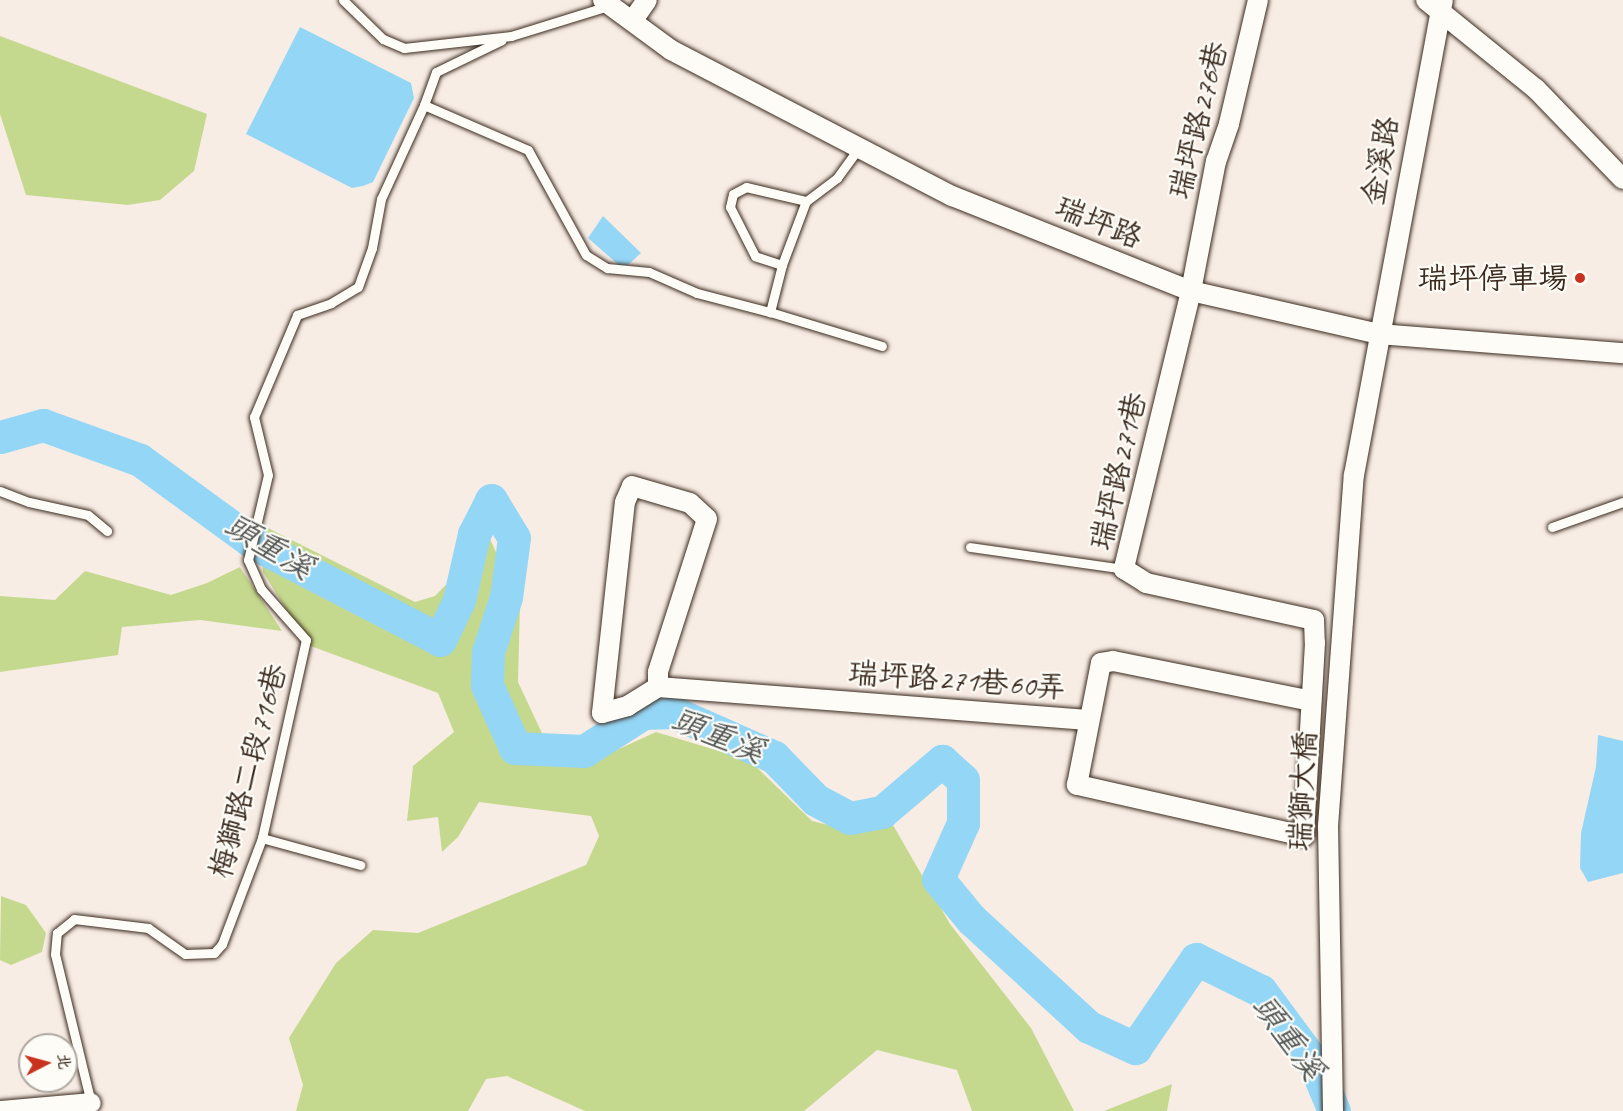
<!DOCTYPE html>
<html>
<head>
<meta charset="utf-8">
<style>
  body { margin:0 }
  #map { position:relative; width:1623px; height:1111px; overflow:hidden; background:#f8ede5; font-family:Caveat,"LXGW WenKai TC",sans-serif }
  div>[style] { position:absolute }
  .green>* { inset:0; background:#c5d98e }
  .water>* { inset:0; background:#94d6f6 }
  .river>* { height:33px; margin:-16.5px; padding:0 16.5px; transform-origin:16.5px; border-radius:16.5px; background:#94d6f6 }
  .roads { filter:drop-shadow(0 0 2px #3b2a1e) drop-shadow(0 0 2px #3b2a1e) }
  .service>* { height:9px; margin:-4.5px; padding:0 4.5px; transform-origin:4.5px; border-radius:4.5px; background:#fdfcf7 }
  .minor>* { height:20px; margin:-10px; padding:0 10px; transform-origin:10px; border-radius:10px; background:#fdfcf7 }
  .dots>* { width:16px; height:16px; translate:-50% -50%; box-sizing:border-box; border:3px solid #fdfcf7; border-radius:50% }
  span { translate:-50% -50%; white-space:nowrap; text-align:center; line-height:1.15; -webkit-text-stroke:4.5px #fdfcf7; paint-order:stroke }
  .street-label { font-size:30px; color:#3b2a1e }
  .poi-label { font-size:30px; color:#3b2a1e }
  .right { translate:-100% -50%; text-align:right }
  .water-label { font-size:32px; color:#515554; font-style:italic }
  .north { position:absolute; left:18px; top:1033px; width:60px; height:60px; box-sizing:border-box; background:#fdfcf7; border:2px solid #afa8a0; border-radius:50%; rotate:84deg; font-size:16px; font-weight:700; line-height:24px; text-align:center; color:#3b2a1e }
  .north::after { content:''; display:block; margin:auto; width:21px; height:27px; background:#c8321e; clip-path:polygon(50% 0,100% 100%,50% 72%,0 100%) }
</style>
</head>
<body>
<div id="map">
  <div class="green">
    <div style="clip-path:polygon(0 36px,207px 114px,194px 171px,160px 200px,128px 205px,26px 195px,0 114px)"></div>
    <div style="clip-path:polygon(258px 523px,415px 602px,435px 596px,490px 539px,520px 604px,518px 682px,556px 763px,595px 760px,656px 732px,749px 760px,812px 821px,853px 831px,893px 825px,950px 924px,1031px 1028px,1074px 1111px,972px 1111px,957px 1070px,877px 1050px,804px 1111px,585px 1111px,507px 1076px,486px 1079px,468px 1111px,296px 1111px,303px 1085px,289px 1038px,336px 963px,373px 930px,418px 933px,586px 865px,599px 836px,591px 816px,479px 802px,458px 837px,442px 852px,438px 817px,407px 821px,413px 766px,454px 732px,438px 693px,308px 645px,263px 572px)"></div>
    <div style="clip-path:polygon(240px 567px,282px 631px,200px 620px,122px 627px,118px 655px,0 672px,0 596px,55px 600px,85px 571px,171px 595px,207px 583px)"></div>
    <div style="clip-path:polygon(1px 896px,26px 905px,46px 933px,42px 952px,11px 965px,0 960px)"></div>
    <div style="clip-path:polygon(1172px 1084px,1167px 1111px,1104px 1111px)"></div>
  </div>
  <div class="water">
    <div style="clip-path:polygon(300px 27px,411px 83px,414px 98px,373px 182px,363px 186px,352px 188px,246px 134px)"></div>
    <div style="clip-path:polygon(603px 216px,641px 253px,628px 265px,621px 267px,588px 238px)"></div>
    <div style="clip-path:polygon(1598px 735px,1623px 741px,1623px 873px,1588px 882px,1580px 868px,1581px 833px,1596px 767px)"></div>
  </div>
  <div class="river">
    <div style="left:0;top:437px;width:45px;rotate:-15.6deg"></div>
    <div style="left:43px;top:425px;width:103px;rotate:19.8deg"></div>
    <div style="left:140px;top:460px;width:142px;rotate:36.1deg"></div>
    <div style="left:255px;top:544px;width:208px;rotate:27.4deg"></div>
    <div style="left:440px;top:640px;width:44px;rotate:-64.6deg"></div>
    <div style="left:459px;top:600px;width:68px;rotate:-77.2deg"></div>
    <div style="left:474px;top:534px;width:38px;rotate:-63deg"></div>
    <div style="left:491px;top:500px;width:44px;rotate:58.8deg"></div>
    <div style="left:514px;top:538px;width:60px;rotate:97.7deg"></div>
    <div style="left:506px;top:597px;width:58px;rotate:108.1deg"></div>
    <div style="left:488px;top:652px;width:33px;rotate:92deg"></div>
    <div style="left:487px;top:685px;width:69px;rotate:66deg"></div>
    <div style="left:515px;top:748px;width:69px;rotate:2.5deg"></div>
    <div style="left:584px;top:751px;width:70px;rotate:-32.8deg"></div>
    <div style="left:643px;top:713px;width:30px;rotate:-2deg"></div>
    <div style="left:673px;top:712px;width:111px;rotate:24deg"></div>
    <div style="left:774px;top:757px;width:60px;rotate:45.7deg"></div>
    <div style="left:816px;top:800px;width:38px;rotate:28deg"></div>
    <div style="left:850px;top:818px;width:33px;rotate:-11deg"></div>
    <div style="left:882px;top:812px;width:79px;rotate:-40.4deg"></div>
    <div style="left:942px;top:761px;width:28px;rotate:42deg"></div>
    <div style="left:963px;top:780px;width:43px;rotate:90deg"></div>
    <div style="left:963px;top:823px;width:61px;rotate:114.1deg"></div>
    <div style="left:938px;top:879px;width:52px;rotate:50.5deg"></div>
    <div style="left:971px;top:919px;width:160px;rotate:42.5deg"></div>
    <div style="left:1089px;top:1027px;width:51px;rotate:24.5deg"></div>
    <div style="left:1135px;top:1048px;width:108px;rotate:-55.6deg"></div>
    <div style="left:1196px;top:959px;width:72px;rotate:26.2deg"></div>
    <div style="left:1261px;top:991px;width:89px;rotate:53.6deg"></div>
    <div style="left:1314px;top:1063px;width:52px;rotate:67.4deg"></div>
  </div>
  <div class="roads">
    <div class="service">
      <div style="left:343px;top:0;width:56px;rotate:44.3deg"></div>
      <div style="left:383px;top:39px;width:23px;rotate:23deg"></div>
      <div style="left:404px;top:48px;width:108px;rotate:-6.4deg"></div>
      <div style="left:511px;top:36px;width:102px;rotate:-17.2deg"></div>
      <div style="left:424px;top:105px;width:35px;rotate:-70deg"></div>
      <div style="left:436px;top:72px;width:73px;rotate:-25.9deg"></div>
      <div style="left:858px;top:149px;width:36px;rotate:126deg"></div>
      <div style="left:837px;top:178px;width:39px;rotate:143deg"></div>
      <div style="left:806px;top:201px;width:68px;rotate:110.6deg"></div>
      <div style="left:782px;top:265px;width:49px;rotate:104.3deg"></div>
      <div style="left:770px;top:312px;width:117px;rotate:16.9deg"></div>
      <div style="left:782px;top:265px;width:28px;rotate:-162deg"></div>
      <div style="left:755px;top:256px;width:55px;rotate:-117deg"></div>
      <div style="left:730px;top:207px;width:13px;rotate:-77deg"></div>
      <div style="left:733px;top:194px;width:15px;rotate:-28deg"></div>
      <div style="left:746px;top:187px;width:62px;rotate:13.1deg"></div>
      <div style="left:0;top:491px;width:31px;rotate:21deg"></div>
      <div style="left:29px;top:502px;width:60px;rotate:12.4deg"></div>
      <div style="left:88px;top:515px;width:25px;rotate:40deg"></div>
      <div style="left:1552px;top:527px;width:75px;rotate:-19.4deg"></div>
      <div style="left:970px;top:547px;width:156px;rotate:8.1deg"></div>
      <div style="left:262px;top:838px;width:102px;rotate:15.4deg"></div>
      <div style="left:91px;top:1103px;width:153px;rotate:-103.6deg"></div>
      <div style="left:55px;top:954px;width:21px;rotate:-85deg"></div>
      <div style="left:57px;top:933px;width:22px;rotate:-39deg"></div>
      <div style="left:74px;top:919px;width:75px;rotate:6.9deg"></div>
      <div style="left:148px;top:928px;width:45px;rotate:35.1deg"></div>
      <div style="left:185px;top:954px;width:29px;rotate:-2deg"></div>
      <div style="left:214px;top:953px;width:12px;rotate:-48deg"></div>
      <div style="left:222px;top:944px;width:113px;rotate:-69.3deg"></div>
      <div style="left:262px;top:838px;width:203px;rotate:-77.5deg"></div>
      <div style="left:306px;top:640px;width:68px;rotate:-131.4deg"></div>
      <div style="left:261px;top:589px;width:32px;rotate:-114deg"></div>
      <div style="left:248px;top:560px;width:87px;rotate:-76.8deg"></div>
      <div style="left:268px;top:475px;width:60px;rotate:-103.6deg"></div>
      <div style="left:254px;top:417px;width:111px;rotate:-67.1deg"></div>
      <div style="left:297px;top:315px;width:36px;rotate:-19deg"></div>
      <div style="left:331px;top:303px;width:31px;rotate:-31deg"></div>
      <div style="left:358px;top:287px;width:41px;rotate:-70.3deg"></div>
      <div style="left:372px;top:248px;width:50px;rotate:-79.6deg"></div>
      <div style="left:381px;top:199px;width:103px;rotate:-65.4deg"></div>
      <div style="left:424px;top:105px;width:113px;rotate:23.4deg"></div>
      <div style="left:528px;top:150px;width:120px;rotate:61.1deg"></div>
      <div style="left:586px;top:255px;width:25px;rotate:32deg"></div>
      <div style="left:607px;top:268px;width:42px;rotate:5.4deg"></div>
      <div style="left:649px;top:272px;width:52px;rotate:23.6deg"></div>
      <div style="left:697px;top:293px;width:75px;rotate:14.6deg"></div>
    </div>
    <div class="minor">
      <div style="left:603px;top:0;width:84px;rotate:36.3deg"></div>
      <div style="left:671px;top:50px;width:317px;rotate:27.5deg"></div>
      <div style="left:952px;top:196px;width:257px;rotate:21.7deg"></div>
      <div style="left:1191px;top:291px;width:193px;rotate:12.9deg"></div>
      <div style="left:1379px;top:334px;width:245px;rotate:4.5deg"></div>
      <div style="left:1258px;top:0;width:127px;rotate:103.2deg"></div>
      <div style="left:1229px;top:124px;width:39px;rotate:109deg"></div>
      <div style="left:1216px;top:161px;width:132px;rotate:100.9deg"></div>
      <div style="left:1191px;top:291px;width:286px;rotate:103.6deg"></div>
      <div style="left:1124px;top:569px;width:26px;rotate:32deg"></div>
      <div style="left:1146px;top:583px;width:172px;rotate:12.4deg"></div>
      <div style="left:1314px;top:620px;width:23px;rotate:88deg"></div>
      <div style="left:1315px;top:643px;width:193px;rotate:93.3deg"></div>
      <div style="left:1304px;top:836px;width:233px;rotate:-167.3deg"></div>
      <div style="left:1077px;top:785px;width:124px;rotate:-78.9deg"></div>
      <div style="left:1101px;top:663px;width:12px;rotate:-9deg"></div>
      <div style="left:1113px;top:661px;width:202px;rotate:11.4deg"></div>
      <div style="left:1426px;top:0;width:141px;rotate:39deg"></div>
      <div style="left:1536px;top:89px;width:125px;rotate:46deg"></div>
      <div style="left:633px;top:20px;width:24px;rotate:-55deg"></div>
      <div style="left:658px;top:687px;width:36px;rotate:148deg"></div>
      <div style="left:628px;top:706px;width:27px;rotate:165deg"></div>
      <div style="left:602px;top:713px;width:212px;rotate:-83.8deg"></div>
      <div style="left:625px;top:502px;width:17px;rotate:-66deg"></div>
      <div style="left:632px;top:486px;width:60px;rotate:16.3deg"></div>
      <div style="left:690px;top:503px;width:23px;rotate:43deg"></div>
      <div style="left:707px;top:519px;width:161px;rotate:107.8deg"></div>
      <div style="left:658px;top:672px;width:15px;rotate:90deg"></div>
      <div style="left:658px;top:687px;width:431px;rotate:4.4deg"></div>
      <div style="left:0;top:1111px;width:91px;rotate:-5deg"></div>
      <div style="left:1333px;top:1111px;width:285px;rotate:-91deg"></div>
      <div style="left:1328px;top:826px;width:352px;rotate:-85.8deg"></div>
      <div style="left:1354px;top:475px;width:483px;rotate:-79.4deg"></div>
    </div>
  </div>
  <div class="dots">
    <div style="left:1580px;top:278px;background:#c8321e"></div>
  </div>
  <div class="street-label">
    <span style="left:1198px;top:120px;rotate:-76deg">瑞坪路276巷</span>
    <span style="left:1380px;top:161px;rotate:-80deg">金溪路</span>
    <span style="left:1099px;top:222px;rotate:22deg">瑞坪路</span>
    <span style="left:1118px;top:471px;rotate:-77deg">瑞坪路271巷</span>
    <span style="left:957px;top:680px;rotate:4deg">瑞坪路271巷60弄</span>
    <span style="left:248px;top:771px;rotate:-75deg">梅獅路二段716巷</span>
    <span style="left:1302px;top:791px;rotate:-87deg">瑞獅大橋</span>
  </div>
  <div class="poi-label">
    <span class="right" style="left:1568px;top:278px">瑞坪停車場</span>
  </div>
  <div class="water-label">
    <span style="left:269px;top:547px;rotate:31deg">頭重溪</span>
    <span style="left:718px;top:736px;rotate:22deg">頭重溪</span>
    <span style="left:1288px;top:1038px;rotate:54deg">頭重溪</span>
  </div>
  <div class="north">北</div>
</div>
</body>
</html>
